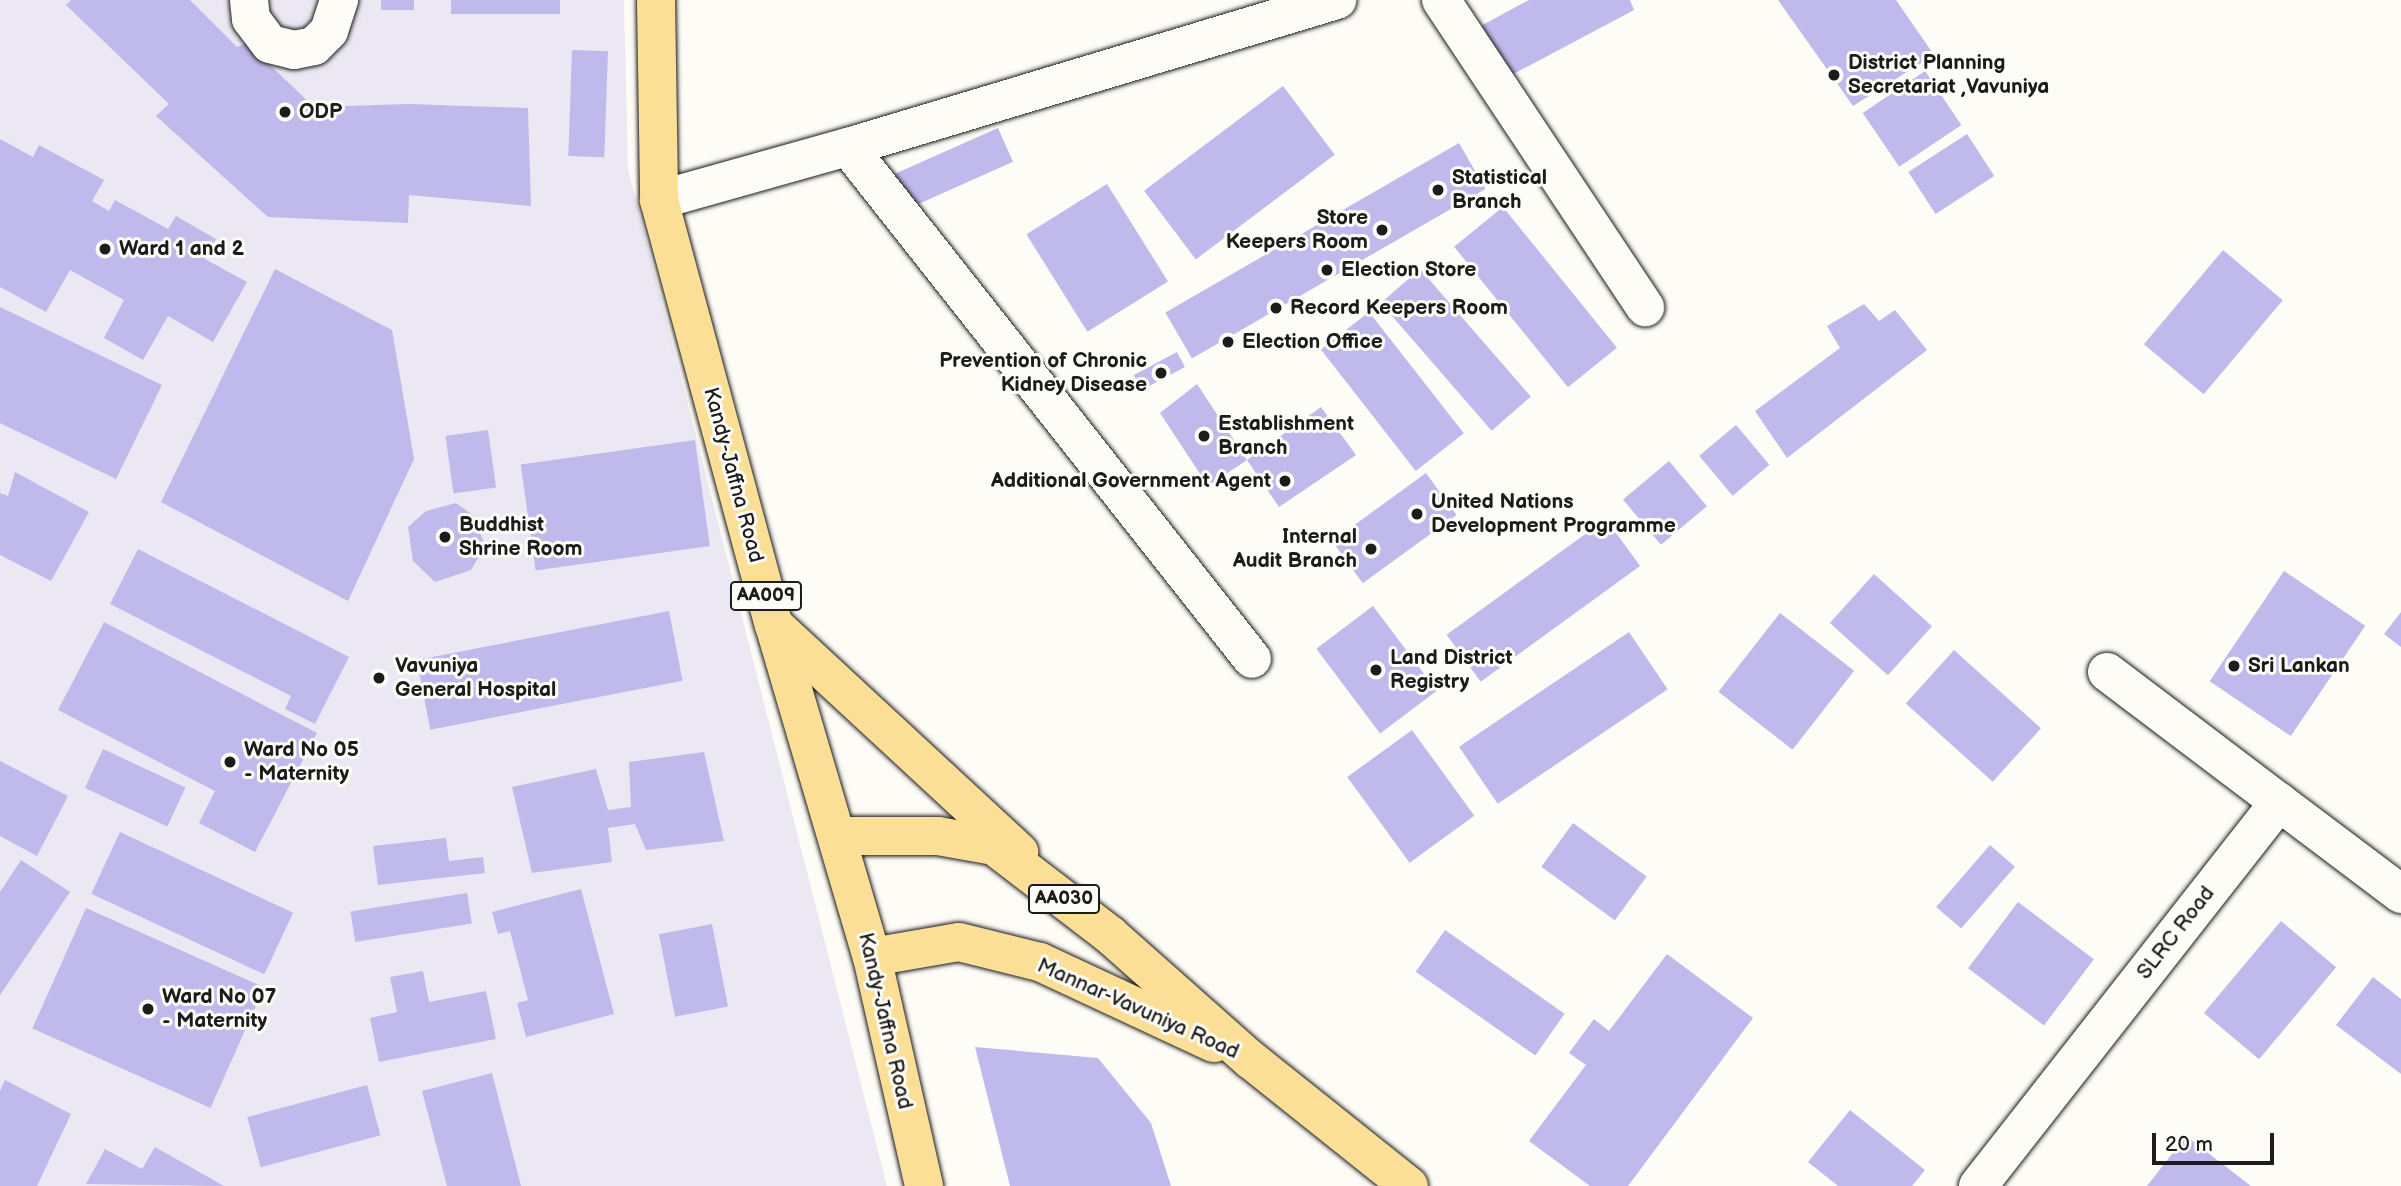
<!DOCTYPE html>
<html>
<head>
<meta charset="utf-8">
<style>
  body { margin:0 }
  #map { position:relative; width:2401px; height:1186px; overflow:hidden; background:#fdfcf7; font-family:"Balsamiq Sans",sans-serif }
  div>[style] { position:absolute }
  .built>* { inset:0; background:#ebe8f3 }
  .building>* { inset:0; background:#c0b9eb; transform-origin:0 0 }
  .roads { filter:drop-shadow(0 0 2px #1c1c1c) drop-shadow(0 0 2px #1c1c1c) }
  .minor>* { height:38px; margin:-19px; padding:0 19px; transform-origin:19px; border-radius:19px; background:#fdfcf7 }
  .highway>* { height:38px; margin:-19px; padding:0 19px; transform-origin:19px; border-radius:19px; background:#fbdf96 }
  .dots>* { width:19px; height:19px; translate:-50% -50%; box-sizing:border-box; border:4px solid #fdfcf7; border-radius:50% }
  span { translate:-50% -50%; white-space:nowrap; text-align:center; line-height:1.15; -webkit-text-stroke:6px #fdfcf7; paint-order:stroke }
  .shield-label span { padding:2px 5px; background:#fdfcf7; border:2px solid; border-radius:5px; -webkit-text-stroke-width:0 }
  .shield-label { font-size:19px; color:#1c1c1c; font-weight:700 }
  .poi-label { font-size:21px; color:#1c1c1c; font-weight:700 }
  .left { translate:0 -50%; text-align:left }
  .right { translate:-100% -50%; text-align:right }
  .street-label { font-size:21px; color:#1c1c1c }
  .scale { position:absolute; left:2152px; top:1133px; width:122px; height:32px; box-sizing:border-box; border:4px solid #1c1c1c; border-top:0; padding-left:9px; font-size:21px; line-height:24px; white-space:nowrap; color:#1c1c1c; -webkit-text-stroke:5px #fdfcf7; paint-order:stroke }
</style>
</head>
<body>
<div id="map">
  <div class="built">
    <div style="clip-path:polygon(0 0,624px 0,628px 169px,887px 1186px,0 1186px)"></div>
  </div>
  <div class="building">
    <div style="clip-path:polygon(71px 0,190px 0,237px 47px,247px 43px,314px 107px,409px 104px,528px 108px,531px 206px,409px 195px,408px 223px,268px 217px,156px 116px,169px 104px,66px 5px)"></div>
    <div style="left:381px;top:0;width:33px;height:10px"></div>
    <div style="left:451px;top:0;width:109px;height:14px"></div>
    <div style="clip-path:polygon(1529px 0,1630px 0,1634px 10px,1504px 79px,1477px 28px)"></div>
    <div style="clip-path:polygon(1778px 0,1896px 0,1934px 55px,1853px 106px)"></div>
    <div style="left:572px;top:50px;width:36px;height:106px;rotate:2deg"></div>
    <div style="left:1925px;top:71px;width:65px;height:75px;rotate:56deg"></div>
    <div style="left:1283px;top:86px;width:86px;height:174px;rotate:53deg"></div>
    <div style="left:998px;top:128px;width:37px;height:114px;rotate:66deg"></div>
    <div style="left:1967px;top:134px;width:50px;height:70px;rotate:57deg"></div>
    <div style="clip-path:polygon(0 139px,33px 157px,39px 145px,104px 180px,92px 201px,109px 211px,115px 200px,168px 229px,176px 216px,216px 239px,205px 259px,247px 282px,213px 342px,168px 316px,143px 360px,104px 338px,124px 300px,70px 270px,46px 312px,0 287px)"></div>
    <div style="left:1459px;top:143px;width:53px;height:339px;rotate:60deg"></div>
    <div style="left:1107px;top:184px;width:115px;height:95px;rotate:58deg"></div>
    <div style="left:1503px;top:207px;width:181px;height:63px;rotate:51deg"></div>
    <div style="left:2223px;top:250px;width:78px;height:123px;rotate:40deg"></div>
    <div style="clip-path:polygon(275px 269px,392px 330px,414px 459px,348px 601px,161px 502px)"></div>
    <div style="left:1420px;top:269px;width:169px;height:52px;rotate:49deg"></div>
    <div style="clip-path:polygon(1864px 304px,1879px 321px,1895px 310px,1927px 350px,1787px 458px,1755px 411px,1840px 348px,1827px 326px)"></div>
    <div style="clip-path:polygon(0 307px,162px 385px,116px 479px,0 423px)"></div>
    <div style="left:1369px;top:312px;width:154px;height:61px;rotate:52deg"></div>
    <div style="left:1177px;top:352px;width:17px;height:49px;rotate:62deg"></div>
    <div style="clip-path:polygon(1197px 384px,1247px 460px,1321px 407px,1356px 455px,1279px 507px,1247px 460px,1208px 486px,1160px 413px)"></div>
    <div style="left:1736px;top:425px;width:52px;height:48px;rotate:50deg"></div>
    <div style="left:488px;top:430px;width:58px;height:43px;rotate:82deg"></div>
    <div style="left:695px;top:440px;width:107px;height:176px;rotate:82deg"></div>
    <div style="left:1669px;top:461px;width:59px;height:60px;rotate:50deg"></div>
    <div style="clip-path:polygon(15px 472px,89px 512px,51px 581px,0 555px,0 493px,8px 496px)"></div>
    <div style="left:1426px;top:473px;width:52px;height:116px;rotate:54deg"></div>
    <div style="clip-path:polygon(456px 503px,474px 516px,485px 546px,471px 570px,435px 582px,413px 561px,408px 527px,426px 511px)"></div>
    <div style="left:1606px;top:519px;width:58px;height:197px;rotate:54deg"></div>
    <div style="clip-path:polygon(138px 549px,349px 657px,315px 724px,285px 709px,291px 696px,110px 604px)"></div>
    <div style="left:2284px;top:571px;width:98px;height:133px;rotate:34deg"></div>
    <div style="left:1874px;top:574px;width:78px;height:66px;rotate:42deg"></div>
    <div style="left:1373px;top:606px;width:106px;height:71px;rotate:53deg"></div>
    <div style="left:669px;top:611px;width:71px;height:257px;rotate:79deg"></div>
    <div style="clip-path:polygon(2401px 612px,2401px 647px,2384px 634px)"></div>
    <div style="left:1780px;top:613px;width:94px;height:100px;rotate:38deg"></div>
    <div style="clip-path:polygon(104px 622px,317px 733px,255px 852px,199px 823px,215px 791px,58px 710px)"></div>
    <div style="left:1629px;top:632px;width:69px;height:205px;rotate:56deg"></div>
    <div style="left:1954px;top:650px;width:117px;height:72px;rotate:42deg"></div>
    <div style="left:1412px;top:730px;width:106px;height:80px;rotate:54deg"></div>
    <div style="left:103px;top:749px;width:91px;height:43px;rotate:25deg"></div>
    <div style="clip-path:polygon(704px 752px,724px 841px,646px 850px,635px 824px,608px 828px,612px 862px,532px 873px,512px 787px,596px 769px,608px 810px,631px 807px,629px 762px)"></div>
    <div style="clip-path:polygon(0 761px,68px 796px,37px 856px,0 836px)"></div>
    <div style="left:1573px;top:823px;width:91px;height:54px;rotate:36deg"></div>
    <div style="left:120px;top:832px;width:191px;height:68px;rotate:25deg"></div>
    <div style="clip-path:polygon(446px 838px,449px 861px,483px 857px,485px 873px,378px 885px,373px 846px)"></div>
    <div style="left:1990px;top:845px;width:33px;height:82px;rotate:41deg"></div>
    <div style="clip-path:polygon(21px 860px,70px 892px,0 995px,0 892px)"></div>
    <div style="clip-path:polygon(581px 889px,614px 1014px,526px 1037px,517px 1003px,528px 1000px,510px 931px,498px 934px,492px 912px)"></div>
    <div style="left:467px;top:893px;width:31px;height:118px;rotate:81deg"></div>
    <div style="left:2018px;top:902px;width:95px;height:83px;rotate:37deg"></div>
    <div style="left:86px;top:908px;width:195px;height:132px;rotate:24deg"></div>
    <div style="left:2281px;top:921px;width:72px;height:120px;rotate:40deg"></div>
    <div style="left:712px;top:924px;width:84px;height:54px;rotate:79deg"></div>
    <div style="left:1445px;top:930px;width:146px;height:51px;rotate:35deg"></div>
    <div style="clip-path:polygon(1667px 954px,1753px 1018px,1628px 1186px,1590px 1186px,1529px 1141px,1586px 1065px,1569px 1053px,1594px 1019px,1609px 1031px)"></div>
    <div style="clip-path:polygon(423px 971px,429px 1002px,486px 991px,496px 1039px,379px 1062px,370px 1018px,397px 1012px,390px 977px)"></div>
    <div style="clip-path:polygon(2373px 977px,2401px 999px,2401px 1074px,2336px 1025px)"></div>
    <div style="clip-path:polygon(975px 1047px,1098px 1058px,1151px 1123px,1171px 1186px,1010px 1186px)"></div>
    <div style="clip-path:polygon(492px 1073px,521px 1186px,447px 1186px,422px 1091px)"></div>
    <div style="clip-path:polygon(5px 1080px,71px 1114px,37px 1186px,0 1186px,0 1091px)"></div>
    <div style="left:367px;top:1085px;width:52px;height:124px;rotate:75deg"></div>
    <div style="clip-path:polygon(1850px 1110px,1925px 1170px,1912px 1186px,1838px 1186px,1808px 1162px)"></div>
    <div style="clip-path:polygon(2186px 1136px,2251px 1186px,2147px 1186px)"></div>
    <div style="clip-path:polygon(155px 1147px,224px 1186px,86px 1184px,105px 1149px,142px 1169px)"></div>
  </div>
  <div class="roads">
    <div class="minor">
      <div style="left:249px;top:0;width:19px;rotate:84deg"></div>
      <div style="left:251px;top:19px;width:31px;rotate:53deg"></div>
      <div style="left:270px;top:44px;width:25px;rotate:14deg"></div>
      <div style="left:294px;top:50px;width:20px;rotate:-11deg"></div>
      <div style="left:314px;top:46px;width:21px;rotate:-45deg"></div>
      <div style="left:329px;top:31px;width:33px;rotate:-72deg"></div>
      <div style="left:1441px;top:0;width:369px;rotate:56.4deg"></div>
      <div style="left:848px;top:147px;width:652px;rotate:51.72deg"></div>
      <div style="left:659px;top:200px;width:196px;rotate:-15.7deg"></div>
      <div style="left:848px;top:147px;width:511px;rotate:-16.73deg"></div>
      <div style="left:2107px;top:672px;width:216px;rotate:37.1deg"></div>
      <div style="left:1978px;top:1186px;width:488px;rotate:-51.9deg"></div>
      <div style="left:2279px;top:802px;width:153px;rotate:37deg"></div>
    </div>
    <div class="highway">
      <div style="left:656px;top:0;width:200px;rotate:89.1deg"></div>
      <div style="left:659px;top:200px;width:440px;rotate:74.9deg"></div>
      <div style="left:774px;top:625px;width:346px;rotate:73.6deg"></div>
      <div style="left:872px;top:957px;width:235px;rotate:77.2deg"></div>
      <div style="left:775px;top:626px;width:333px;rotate:42.8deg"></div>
      <div style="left:837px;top:836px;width:101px"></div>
      <div style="left:938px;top:836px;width:57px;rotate:10.1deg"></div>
      <div style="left:994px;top:846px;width:146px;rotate:37.5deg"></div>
      <div style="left:1110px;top:935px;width:188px;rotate:41.6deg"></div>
      <div style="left:1251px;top:1060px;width:202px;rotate:38.6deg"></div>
      <div style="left:872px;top:957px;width:88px;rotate:-9.8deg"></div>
      <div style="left:959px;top:942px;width:83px;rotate:13.9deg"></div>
      <div style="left:1040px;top:962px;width:192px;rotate:25deg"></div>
    </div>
  </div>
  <div class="dots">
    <div style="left:1834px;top:75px;background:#1c1c1c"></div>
    <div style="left:285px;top:112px;background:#1c1c1c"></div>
    <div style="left:1438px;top:190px;background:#1c1c1c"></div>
    <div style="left:1382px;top:230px;background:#1c1c1c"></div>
    <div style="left:105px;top:249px;background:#1c1c1c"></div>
    <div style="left:1327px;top:270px;background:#1c1c1c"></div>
    <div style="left:1276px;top:308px;background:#1c1c1c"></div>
    <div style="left:1228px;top:342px;background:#1c1c1c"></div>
    <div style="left:1161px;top:373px;background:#1c1c1c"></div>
    <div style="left:1204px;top:436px;background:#1c1c1c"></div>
    <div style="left:1285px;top:481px;background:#1c1c1c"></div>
    <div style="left:1417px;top:514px;background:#1c1c1c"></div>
    <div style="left:445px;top:537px;background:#1c1c1c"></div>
    <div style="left:1371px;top:549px;background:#1c1c1c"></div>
    <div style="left:2234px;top:666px;background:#1c1c1c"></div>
    <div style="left:1376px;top:670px;background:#1c1c1c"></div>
    <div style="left:379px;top:678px;background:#1c1c1c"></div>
    <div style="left:230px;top:762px;background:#1c1c1c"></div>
    <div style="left:148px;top:1009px;background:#1c1c1c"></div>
  </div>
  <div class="shield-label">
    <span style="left:766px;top:596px">AA009</span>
    <span style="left:1064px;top:899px">AA030</span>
  </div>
  <div class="poi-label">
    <span class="left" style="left:1848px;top:75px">District Planning<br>Secretariat ,Vavuniya</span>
    <span class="left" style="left:299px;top:112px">ODP</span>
    <span class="left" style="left:1452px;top:190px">Statistical<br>Branch</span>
    <span class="right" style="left:1368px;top:230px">Store<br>Keepers Room</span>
    <span class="left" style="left:119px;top:249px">Ward 1 and 2</span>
    <span class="left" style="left:1341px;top:270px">Election Store</span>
    <span class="left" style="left:1290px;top:308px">Record Keepers Room</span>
    <span class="left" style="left:1242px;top:342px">Election Office</span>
    <span class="right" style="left:1147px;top:373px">Prevention of Chronic<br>Kidney Disease</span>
    <span class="left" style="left:1218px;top:436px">Establishment<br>Branch</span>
    <span class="right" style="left:1271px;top:481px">Additional Government Agent</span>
    <span class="left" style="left:1431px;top:514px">United Nations<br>Development Programme</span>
    <span class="left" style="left:459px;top:537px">Buddhist<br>Shrine Room</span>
    <span class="right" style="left:1357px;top:549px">Internal<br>Audit Branch</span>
    <span class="left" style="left:1390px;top:670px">Land District<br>Registry</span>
    <span class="left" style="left:395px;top:678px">Vavuniya<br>General Hospital</span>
    <span class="left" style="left:2248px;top:666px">Sri Lankan</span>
    <span class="left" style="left:244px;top:762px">Ward No 05<br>- Maternity</span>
    <span class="left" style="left:162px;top:1009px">Ward No 07<br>- Maternity</span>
  </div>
  <div class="street-label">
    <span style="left:733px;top:475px;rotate:75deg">Kandy-Jaffna Road</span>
    <span style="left:2176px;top:933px;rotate:-52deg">SLRC Road</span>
    <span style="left:1138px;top:1009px;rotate:24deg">Mannar-Vavuniya Road</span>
    <span style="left:885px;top:1021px;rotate:77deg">Kandy-Jaffna Road</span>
  </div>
  <div class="scale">20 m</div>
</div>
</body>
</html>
